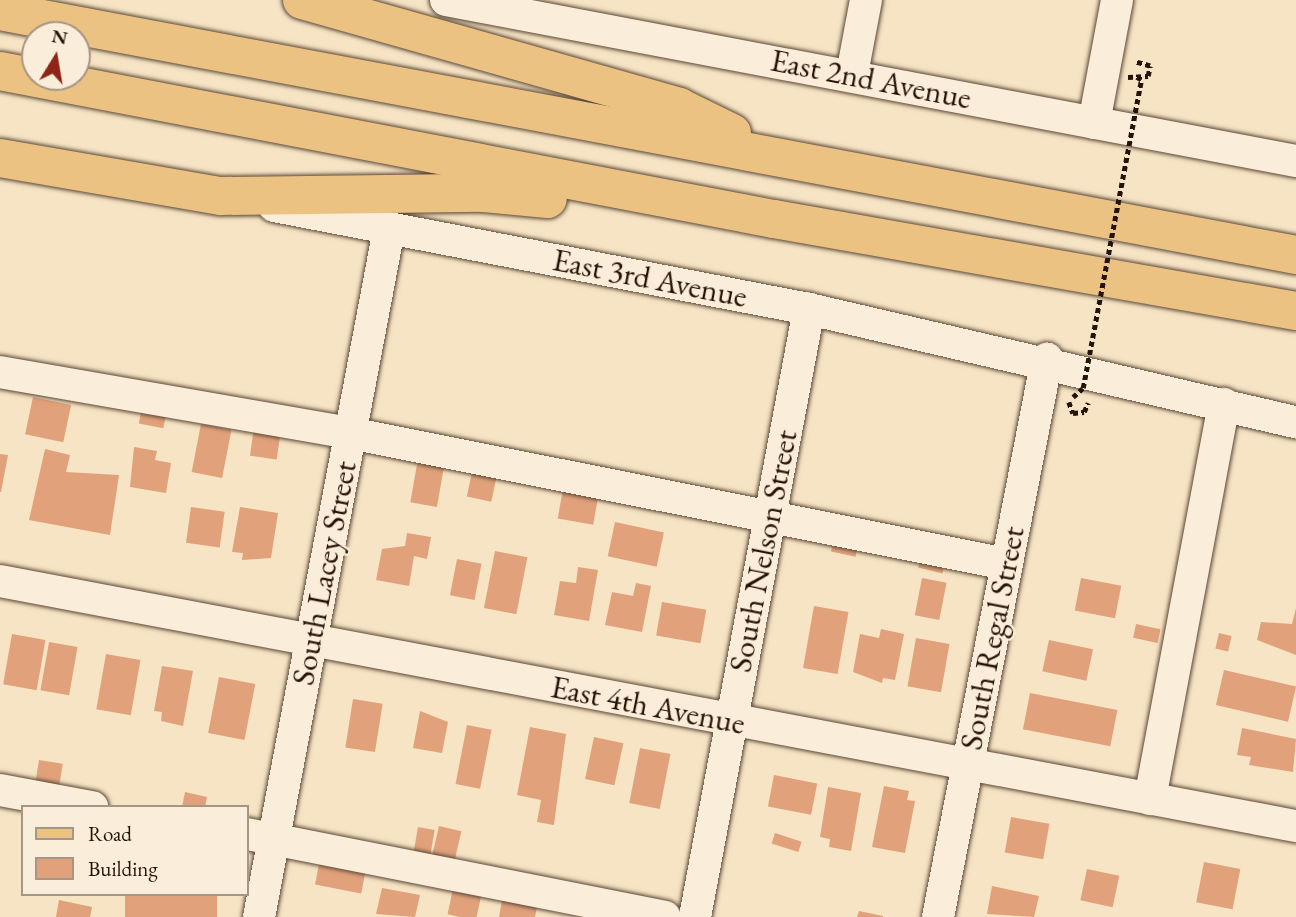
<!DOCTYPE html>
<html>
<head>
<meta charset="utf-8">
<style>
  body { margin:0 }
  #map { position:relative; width:1296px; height:917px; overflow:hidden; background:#f7e4c4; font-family:"EB Garamond",serif }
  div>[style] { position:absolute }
  .building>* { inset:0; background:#e1a27b; transform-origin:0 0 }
  .path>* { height:4.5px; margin-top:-2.25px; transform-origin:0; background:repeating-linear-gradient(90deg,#261307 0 5px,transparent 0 8.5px) }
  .roads { filter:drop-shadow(0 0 2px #5a4736) drop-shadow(0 0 2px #5a4736) }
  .minor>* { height:32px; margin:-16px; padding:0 16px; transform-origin:16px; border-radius:16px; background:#faedd9 }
  .major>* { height:38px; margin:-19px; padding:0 19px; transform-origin:19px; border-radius:19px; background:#ecc282 }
  .highway>* { height:38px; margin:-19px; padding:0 19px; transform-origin:19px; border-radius:19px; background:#ecc282 }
  .path-bridge>* { height:4.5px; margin-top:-2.25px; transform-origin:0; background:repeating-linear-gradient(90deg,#261307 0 5px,transparent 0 8.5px) }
  span { translate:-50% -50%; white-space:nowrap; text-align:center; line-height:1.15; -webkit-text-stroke:5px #faedd9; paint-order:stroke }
  .street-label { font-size:32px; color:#261307 }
  .legend { position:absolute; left:21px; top:805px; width:228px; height:91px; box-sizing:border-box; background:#faedd9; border:2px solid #a59685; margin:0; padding:9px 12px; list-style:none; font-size:21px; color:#261307 }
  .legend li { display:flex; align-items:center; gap:14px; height:35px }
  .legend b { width:35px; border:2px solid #a59685 }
  .north { position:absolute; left:21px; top:21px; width:70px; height:70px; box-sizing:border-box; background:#faedd9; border:2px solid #a59685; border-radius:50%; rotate:11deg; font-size:19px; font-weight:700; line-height:28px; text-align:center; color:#261307 }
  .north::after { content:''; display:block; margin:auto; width:24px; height:32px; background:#8f2418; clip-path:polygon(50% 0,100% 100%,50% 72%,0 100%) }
</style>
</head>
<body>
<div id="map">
  <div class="building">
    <div style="left:33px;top:397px;width:39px;height:38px;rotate:12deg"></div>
    <div style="left:143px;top:402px;width:25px;height:22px;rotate:11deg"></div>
    <div style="left:201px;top:424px;width:31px;height:49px;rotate:11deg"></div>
    <div style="left:254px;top:427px;width:27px;height:29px;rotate:8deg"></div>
    <div style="clip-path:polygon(134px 447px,157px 451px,155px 460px,171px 463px,166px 493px,130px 487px)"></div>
    <div style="clip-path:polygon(45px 449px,70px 455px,66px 472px,119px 475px,110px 535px,29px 520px)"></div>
    <div style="left:419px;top:453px;width:27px;height:50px;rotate:10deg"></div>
    <div style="clip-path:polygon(0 454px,8px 455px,1px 492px,0 492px)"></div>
    <div style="left:472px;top:472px;width:25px;height:25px;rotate:12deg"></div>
    <div style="left:564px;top:483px;width:36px;height:36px;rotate:10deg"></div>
    <div style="left:191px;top:507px;width:34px;height:36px;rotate:8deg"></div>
    <div style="clip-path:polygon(240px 507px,278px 513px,271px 558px,242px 560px,243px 553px,232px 552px)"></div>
    <div style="left:615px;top:522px;width:50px;height:35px;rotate:12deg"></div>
    <div style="clip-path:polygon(407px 533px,431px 537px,427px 559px,414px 556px,409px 586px,376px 580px,382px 549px,405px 546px)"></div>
    <div style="left:835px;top:533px;width:25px;height:19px;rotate:12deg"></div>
    <div style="left:495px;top:551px;width:33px;height:58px;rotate:11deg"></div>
    <div style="left:922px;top:552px;width:25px;height:16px;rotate:14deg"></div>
    <div style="left:457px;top:559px;width:25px;height:37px;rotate:11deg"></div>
    <div style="clip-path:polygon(578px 567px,598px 570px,589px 621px,554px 615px,560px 581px,576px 583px)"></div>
    <div style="left:922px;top:578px;width:25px;height:38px;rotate:11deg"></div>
    <div style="left:1081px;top:578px;width:41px;height:33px;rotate:11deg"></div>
    <div style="clip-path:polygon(636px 583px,651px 586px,642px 632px,605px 625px,612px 592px,633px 596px)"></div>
    <div style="left:662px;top:602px;width:45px;height:34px;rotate:10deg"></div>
    <div style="left:814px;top:606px;width:35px;height:63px;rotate:10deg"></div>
    <div style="clip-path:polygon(1296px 608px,1296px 655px,1257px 640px,1261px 622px,1292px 624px)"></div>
    <div style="left:1136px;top:624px;width:25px;height:14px;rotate:12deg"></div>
    <div style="clip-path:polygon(881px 629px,904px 634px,895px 680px,883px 678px,882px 683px,853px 672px,860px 634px,879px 638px)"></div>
    <div style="left:1219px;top:633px;width:13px;height:16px;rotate:13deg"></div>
    <div style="left:12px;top:634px;width:34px;height:51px;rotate:10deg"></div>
    <div style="left:916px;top:638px;width:34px;height:49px;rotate:10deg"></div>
    <div style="left:1049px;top:640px;width:45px;height:32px;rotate:12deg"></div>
    <div style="left:49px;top:642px;width:29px;height:49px;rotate:10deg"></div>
    <div style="left:106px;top:654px;width:35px;height:56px;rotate:10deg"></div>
    <div style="clip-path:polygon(162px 666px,193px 671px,183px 726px,161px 721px,162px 712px,154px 711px)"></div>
    <div style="left:1224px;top:670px;width:74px;height:36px;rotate:13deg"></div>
    <div style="left:219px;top:677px;width:37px;height:57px;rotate:11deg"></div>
    <div style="left:1030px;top:693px;width:89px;height:37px;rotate:11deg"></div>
    <div style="left:353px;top:699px;width:30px;height:49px;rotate:9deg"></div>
    <div style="clip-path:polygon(420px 711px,448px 722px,442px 753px,413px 748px)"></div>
    <div style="left:467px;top:725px;width:25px;height:60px;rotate:11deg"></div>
    <div style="clip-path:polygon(530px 727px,566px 734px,554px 825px,537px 822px,541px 800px,517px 795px)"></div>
    <div style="clip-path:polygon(1242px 728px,1296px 739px,1293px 772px,1249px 765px,1251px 757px,1237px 755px)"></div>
    <div style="left:594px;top:737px;width:30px;height:43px;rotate:12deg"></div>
    <div style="left:640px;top:748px;width:31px;height:56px;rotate:11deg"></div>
    <div style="left:39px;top:760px;width:24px;height:24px;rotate:9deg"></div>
    <div style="left:774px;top:775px;width:44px;height:32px;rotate:11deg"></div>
    <div style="clip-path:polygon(884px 786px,909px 791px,907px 800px,915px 801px,905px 853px,872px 847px)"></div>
    <div style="clip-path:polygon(828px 787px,861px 793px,851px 851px,829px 847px,830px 839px,820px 837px)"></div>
    <div style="clip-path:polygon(185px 792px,207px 797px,205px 807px,182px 807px)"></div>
    <div style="left:1011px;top:817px;width:39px;height:36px;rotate:10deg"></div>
    <div style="left:439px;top:826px;width:23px;height:32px;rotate:13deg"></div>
    <div style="left:418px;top:827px;width:17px;height:26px;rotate:10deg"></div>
    <div style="left:775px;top:833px;width:28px;height:11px;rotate:18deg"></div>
    <div style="left:320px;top:859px;width:47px;height:26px;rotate:11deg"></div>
    <div style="left:1204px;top:862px;width:37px;height:41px;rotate:11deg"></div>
    <div style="left:1087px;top:869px;width:33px;height:32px;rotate:12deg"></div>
    <div style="left:454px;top:884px;width:29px;height:31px;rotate:12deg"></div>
    <div style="clip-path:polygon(992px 886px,1039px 896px,1034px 917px,987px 914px)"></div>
    <div style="clip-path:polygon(382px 888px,420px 895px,415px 917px,376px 914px)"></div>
    <div style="left:125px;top:894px;width:92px;height:23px"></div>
    <div style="clip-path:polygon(59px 900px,92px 907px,90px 917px,56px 917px)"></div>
    <div style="clip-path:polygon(502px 900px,537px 907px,535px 917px,499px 917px)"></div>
    <div style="clip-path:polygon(859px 911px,883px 916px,883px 917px,857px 917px)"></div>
  </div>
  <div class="path">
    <div style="left:1128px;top:77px;width:20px;rotate:-3deg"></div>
    <div style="left:1148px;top:76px;width:10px;rotate:-79deg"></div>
    <div style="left:1150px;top:66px;width:15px;rotate:-164deg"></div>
    <div style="left:1069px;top:402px;width:12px;rotate:70deg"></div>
    <div style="left:1073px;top:413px;width:11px;rotate:-5deg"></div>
    <div style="left:1084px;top:412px;width:10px;rotate:-66deg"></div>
  </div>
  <div class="roads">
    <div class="minor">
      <div style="left:446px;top:0;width:865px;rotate:10.73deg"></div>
      <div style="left:852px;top:74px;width:75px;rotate:-79.3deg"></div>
      <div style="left:1094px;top:123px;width:125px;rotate:-79.4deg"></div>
      <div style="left:274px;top:206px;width:545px;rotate:10.9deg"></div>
      <div style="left:809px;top:309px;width:500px;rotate:13.1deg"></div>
      <div style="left:0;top:372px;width:355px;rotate:9.9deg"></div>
      <div style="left:350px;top:433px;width:669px;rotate:11.29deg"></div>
      <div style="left:0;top:581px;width:1319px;rotate:10.71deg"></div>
      <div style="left:0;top:790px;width:94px;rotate:10.5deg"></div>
      <div style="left:1150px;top:799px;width:402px;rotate:-79.4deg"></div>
      <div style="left:247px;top:834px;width:426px;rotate:11.2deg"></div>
      <div style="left:259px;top:917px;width:700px;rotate:-79.3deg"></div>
      <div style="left:695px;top:917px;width:619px;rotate:-79.38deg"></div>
      <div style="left:938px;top:917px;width:569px;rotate:-78.95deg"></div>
    </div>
    <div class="major">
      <div style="left:0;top:158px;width:224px;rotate:9.8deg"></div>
    </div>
    <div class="highway">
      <div style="left:302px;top:0;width:392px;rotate:15.8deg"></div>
      <div style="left:679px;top:107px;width:59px;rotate:26.1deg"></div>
      <div style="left:0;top:11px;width:1319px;rotate:10.66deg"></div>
      <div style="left:0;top:71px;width:788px;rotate:10.83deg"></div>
      <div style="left:774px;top:219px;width:530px;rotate:10deg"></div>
      <div style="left:221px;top:196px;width:262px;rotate:-0.7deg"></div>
      <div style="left:483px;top:193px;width:65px;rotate:5.3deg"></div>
    </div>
  </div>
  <div class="path-bridge">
    <div style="left:1073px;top:397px;width:13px;rotate:-42deg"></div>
    <div style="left:1083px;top:388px;width:313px;rotate:-79.3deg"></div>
    <div style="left:1141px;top:80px;width:7px;rotate:-146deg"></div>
  </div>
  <div class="street-label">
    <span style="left:871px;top:79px;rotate:11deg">East 2nd Avenue</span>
    <span style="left:650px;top:278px;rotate:11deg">East 3rd Avenue</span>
    <span style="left:763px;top:551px;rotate:-79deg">South Nelson Street</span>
    <span style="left:324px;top:573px;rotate:-79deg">South Lacey Street</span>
    <span style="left:992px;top:638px;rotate:-79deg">South Regal Street</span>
    <span style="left:648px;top:705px;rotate:11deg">East 4th Avenue</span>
  </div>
  <ul class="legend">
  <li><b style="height:9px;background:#ecc282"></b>Road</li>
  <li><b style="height:19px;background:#e1a27b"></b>Building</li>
  </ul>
  <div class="north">N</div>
</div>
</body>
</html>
